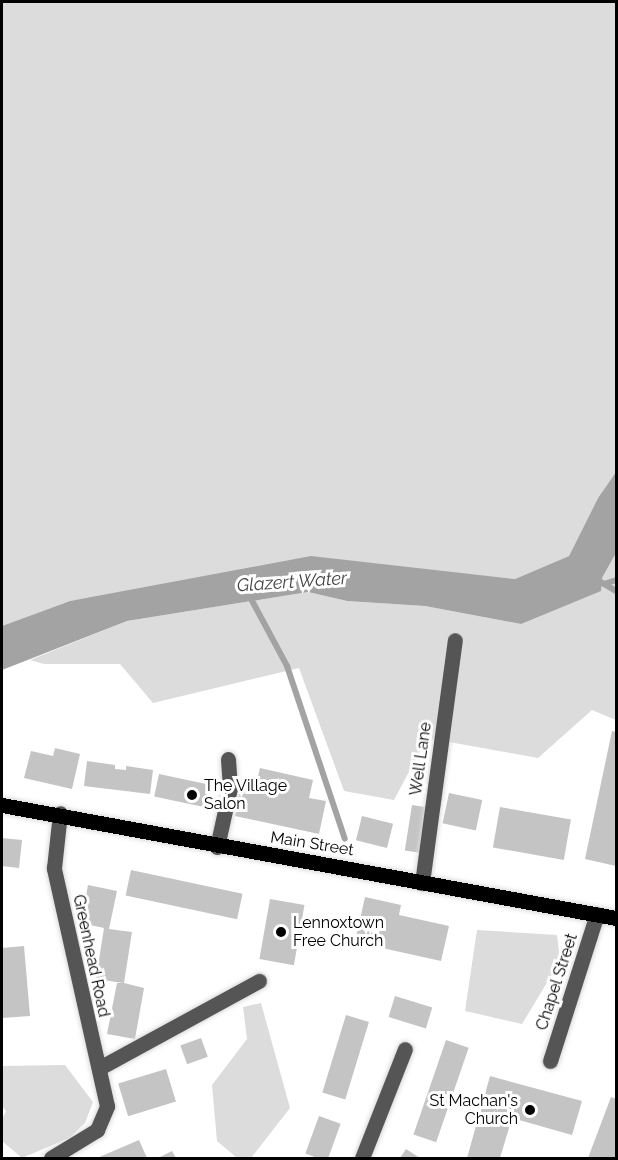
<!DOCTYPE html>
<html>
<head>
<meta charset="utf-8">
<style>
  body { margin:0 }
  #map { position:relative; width:618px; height:1160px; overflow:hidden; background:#fff; font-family:Raleway,sans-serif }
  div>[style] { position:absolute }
  .green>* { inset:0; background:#dcdcdc }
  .water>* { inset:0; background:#a3a3a3 }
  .stream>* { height:6px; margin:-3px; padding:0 3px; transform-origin:3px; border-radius:3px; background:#a3a3a3 }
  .building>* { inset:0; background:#c4c4c4; transform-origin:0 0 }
  .roads { filter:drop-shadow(0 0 2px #dbdbdb) drop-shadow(0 0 2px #dbdbdb) }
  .minor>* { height:15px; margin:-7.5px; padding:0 7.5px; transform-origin:7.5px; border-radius:7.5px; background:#555 }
  .major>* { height:15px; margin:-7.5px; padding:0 7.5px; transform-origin:7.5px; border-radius:7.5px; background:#000 }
  .dots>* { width:16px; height:16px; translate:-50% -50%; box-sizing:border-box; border:3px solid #fff; border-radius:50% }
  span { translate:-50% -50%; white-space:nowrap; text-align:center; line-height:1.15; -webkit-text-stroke:6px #fff; paint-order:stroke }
  .street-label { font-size:16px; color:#000 }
  .poi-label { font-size:16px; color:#000 }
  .left { translate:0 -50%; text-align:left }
  .right { translate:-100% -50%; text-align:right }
  .water-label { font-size:18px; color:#444; font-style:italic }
  .frame { position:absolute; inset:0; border:3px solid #000; pointer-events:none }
</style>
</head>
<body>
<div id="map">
  <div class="green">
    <div style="clip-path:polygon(2px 2px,616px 2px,616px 472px,598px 498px,569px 556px,515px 579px,471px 575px,125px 593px,70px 601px,2px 626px)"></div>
    <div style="clip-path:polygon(616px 553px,616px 720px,592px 710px,538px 758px,427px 738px,394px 800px,344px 791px,299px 668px,153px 703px,120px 664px,44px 664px,30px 660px,127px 621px,308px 592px,347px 601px,425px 606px,521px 624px,602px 578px)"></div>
    <div style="clip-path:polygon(477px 930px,557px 935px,560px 961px,522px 1024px,465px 1011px)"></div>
    <div style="clip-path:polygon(261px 1003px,290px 1108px,251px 1158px,237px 1158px,217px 1141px,212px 1085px,247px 1039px,243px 1007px)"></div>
    <div style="clip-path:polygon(65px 1065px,93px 1102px,85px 1123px,69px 1138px,22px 1158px,2px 1141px,2px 1119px,6px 1111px,2px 1106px,2px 1066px)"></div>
  </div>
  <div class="water">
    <div style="clip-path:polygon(616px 472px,616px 553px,602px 578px,601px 591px,521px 624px,425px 606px,347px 601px,308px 592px,127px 621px,2px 670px,2px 626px,70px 601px,311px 556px,515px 579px,569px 556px,598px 498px)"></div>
  </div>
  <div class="stream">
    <div style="left:596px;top:579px;width:23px;rotate:31deg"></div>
    <div style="left:604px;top:584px;width:13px;rotate:-18deg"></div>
    <div style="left:249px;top:595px;width:81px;rotate:61.8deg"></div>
    <div style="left:287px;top:666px;width:182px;rotate:71.5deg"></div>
  </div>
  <div class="building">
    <div style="clip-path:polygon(612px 731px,616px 732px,616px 866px,585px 859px)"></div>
    <div style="clip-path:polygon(55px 748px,80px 754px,72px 789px,24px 778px,31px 751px,53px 756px)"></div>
    <div style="clip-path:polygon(87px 761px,115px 765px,115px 769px,126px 770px,126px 766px,153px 770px,150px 794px,84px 786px)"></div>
    <div style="clip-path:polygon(260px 768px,313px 780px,309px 798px,326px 801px,319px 834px,235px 816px,242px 782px,256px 785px)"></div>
    <div style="left:159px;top:774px;width:52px;height:23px;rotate:12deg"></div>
    <div style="left:449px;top:793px;width:34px;height:31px;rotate:12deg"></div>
    <div style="left:412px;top:805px;width:18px;height:46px;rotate:9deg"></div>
    <div style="left:500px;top:807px;width:72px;height:41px;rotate:10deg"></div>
    <div style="left:362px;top:816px;width:32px;height:25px;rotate:14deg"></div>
    <div style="clip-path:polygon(2px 838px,22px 840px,19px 868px,2px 866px)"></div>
    <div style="left:131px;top:870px;width:114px;height:26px;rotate:12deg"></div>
    <div style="clip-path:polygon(88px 885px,117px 891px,109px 929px,132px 932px,124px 983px,144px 988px,135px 1039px,107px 1034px,117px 983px,123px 983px,96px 979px,104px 928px,81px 923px)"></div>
    <div style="clip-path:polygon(365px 897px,401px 905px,399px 915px,449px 926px,441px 961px,355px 942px)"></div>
    <div style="left:270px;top:899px;width:35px;height:61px;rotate:10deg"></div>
    <div style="clip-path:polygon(24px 946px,30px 1016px,2px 1018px,2px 948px)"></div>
    <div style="left:395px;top:996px;width:39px;height:22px;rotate:17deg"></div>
    <div style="left:346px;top:1015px;width:24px;height:81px;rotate:17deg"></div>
    <div style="left:201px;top:1038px;width:20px;height:22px;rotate:70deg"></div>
    <div style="left:446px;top:1040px;width:24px;height:100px;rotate:19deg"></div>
    <div style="left:166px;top:1069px;width:34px;height:50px;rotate:73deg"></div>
    <div style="clip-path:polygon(490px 1076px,582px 1101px,572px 1135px,512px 1118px,500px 1158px,467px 1158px)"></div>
    <div style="clip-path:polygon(611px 1097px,616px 1099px,616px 1158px,588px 1158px)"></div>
    <div style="left:319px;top:1116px;width:23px;height:40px;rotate:20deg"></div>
    <div style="clip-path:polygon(139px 1140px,147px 1158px,97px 1158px)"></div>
    <div style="clip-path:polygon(406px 1149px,420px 1158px,400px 1158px)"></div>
    <div style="clip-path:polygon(172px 1151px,176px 1158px,158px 1158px)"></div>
  </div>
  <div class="roads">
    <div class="minor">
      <div style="left:217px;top:847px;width:60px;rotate:-77.6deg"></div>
      <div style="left:230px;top:788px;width:29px;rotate:-94deg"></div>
      <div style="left:422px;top:883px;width:245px;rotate:-82.3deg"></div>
      <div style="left:550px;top:1061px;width:154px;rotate:-72.3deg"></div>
      <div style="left:101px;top:1067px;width:180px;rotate:-28.6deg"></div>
      <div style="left:51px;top:1158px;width:54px;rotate:-31.3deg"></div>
      <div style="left:97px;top:1130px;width:26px;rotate:-67deg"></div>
      <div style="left:107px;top:1106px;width:244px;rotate:-102.6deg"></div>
      <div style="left:54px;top:868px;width:55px;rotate:-83.8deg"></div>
      <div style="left:362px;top:1158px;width:117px;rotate:-68.5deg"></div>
    </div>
    <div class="major">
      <div style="left:2px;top:805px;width:624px;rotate:10.43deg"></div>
    </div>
  </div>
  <div class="dots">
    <div style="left:192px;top:795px;background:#000"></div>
    <div style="left:281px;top:932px;background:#000"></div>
    <div style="left:530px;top:1110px;background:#000"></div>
  </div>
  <div class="street-label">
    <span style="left:421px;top:759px;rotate:-82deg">Well Lane</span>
    <span style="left:312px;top:844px;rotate:9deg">Main Street</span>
    <span style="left:91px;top:956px;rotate:78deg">Greenhead Road</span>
    <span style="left:557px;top:982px;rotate:-72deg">Chapel Street</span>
  </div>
  <div class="poi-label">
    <span class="left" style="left:204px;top:795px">The Village<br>Salon</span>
    <span class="left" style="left:293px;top:932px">Lennoxtown<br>Free Church</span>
    <span class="right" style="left:518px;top:1110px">St Machan's<br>Church</span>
  </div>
  <div class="water-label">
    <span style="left:292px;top:582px;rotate:-4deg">Glazert Water</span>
  </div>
  <div class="frame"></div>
</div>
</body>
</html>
